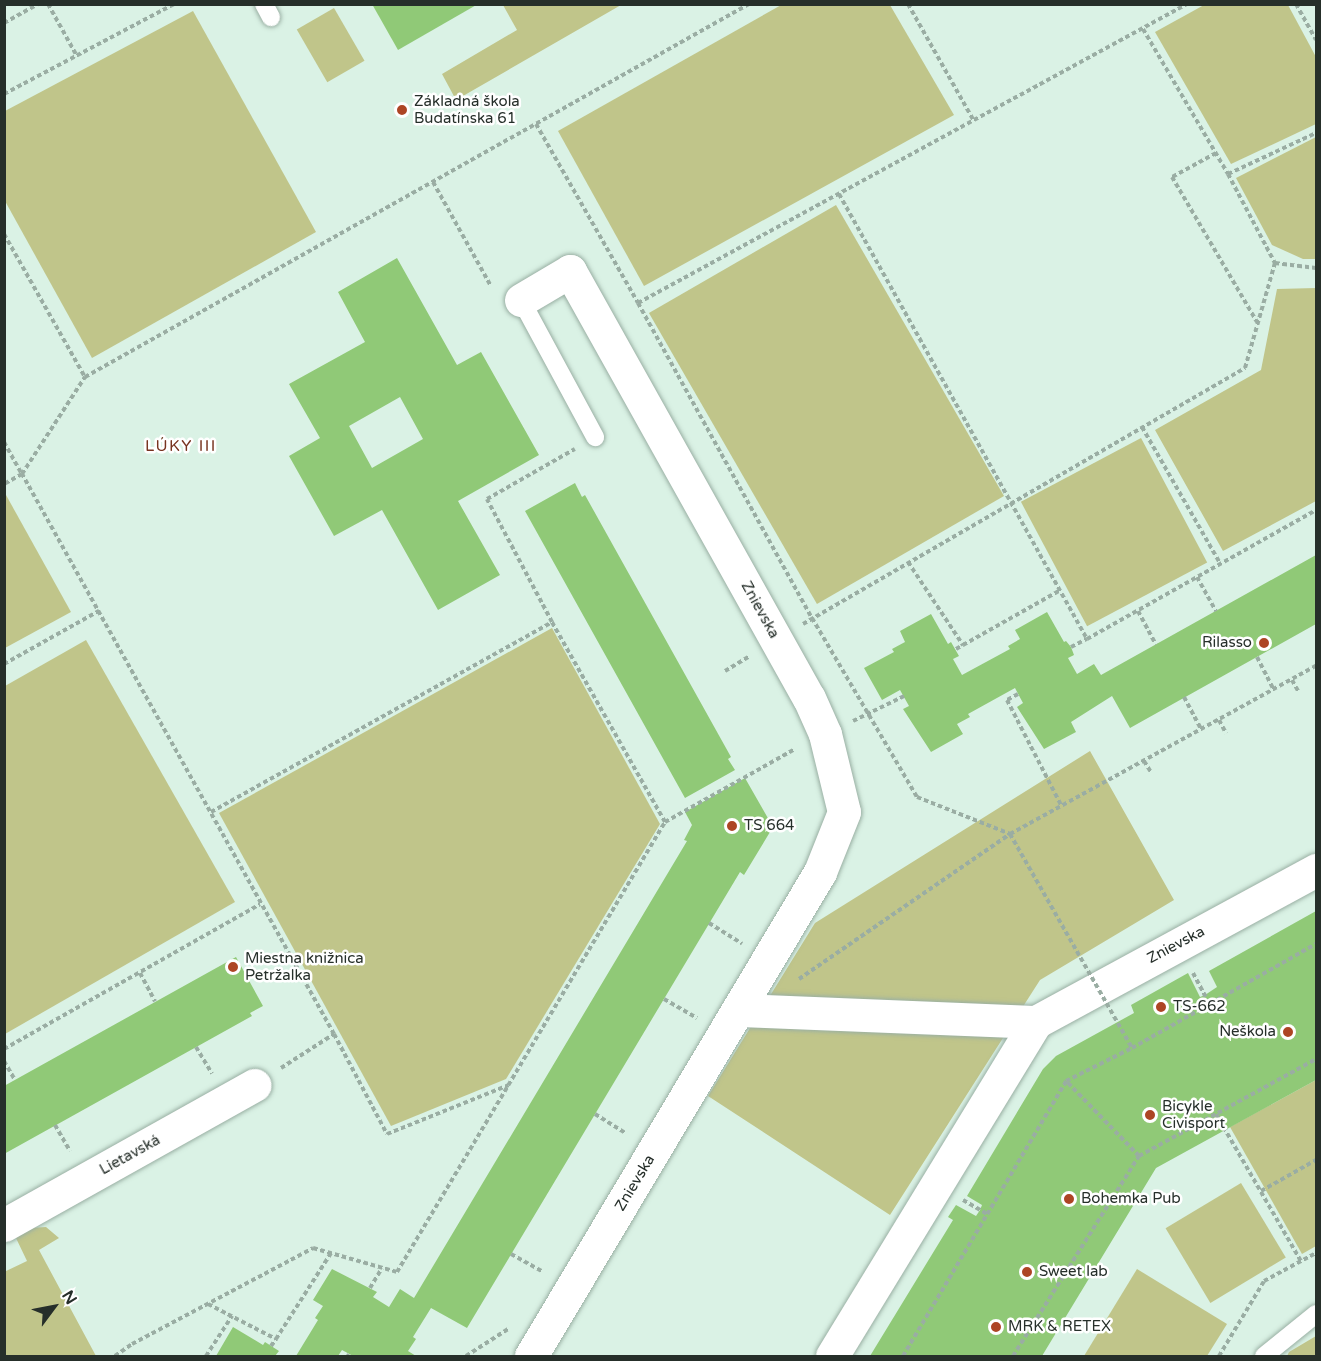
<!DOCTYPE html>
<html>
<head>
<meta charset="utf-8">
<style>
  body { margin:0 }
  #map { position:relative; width:1321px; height:1361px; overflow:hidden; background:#daf2e5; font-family:"Varela Round",sans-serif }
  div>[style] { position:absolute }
  .green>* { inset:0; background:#c0c58a; transform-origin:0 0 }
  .building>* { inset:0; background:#90c977 }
  .path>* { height:4px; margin-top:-2px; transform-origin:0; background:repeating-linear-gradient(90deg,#9aada3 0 4.5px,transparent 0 7.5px) }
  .roads { filter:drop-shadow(0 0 2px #99afa3) drop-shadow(0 0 2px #99afa3) }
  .service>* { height:18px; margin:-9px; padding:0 9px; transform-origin:9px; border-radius:9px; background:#fff }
  .minor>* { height:33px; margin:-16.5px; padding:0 16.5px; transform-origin:16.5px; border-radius:16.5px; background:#fff }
  .path-bridge>* { height:4px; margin-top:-2px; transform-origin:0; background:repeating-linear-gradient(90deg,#9aada3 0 4.5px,transparent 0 7.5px) }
  .dots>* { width:16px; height:16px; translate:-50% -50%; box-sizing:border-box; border:3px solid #fff; border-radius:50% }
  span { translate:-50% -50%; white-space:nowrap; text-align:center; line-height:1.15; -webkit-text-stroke:5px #fff; paint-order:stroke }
  .poi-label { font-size:15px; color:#262f2a }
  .left { translate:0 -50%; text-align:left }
  .right { translate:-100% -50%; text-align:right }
  .street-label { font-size:15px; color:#262f2a }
  .neighbourhood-label { font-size:16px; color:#773420; letter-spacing:1.5px }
  .frame { position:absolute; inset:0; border:6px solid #262f2a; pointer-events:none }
  .north { position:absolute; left:24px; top:1277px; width:60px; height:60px; -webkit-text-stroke:4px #fff; paint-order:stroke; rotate:58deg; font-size:16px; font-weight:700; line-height:24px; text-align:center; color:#262f2a }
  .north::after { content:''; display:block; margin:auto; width:21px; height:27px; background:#262f2a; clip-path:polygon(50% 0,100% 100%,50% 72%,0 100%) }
</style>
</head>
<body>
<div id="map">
  <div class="green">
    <div style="clip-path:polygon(783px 4px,890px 5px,954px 115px,644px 286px,558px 131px)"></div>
    <div style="clip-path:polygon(503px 5px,621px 5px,456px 100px,442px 74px,517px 30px)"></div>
    <div style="clip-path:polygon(1204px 5px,1288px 5px,1316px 57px,1316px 124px,1231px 164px,1155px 32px)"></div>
    <div style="left:334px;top:8px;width:61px;height:43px;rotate:60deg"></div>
    <div style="clip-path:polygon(193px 11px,316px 232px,92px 358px,5px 201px,5px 111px)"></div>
    <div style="clip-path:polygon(1316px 137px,1316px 259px,1303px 259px,1272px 245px,1236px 178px)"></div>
    <div style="left:836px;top:205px;width:336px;height:216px;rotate:60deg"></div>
    <div style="clip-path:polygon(1316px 288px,1316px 501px,1223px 551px,1155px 430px,1261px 370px,1277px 289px)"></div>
    <div style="left:1141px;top:438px;width:141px;height:136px;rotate:62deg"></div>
    <div style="clip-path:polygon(6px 495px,71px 612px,5px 648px,4px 496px)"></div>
    <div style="clip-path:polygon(552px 628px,660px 824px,506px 1079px,391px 1126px,219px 813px)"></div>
    <div style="clip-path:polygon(86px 640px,235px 902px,5px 1034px,5px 686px)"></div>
    <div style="clip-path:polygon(1090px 751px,1174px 900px,1040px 980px,890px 1215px,708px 1096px,815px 923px)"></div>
    <div style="clip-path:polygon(1316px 1080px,1316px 1246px,1302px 1254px,1230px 1127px)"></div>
    <div style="left:1241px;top:1183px;width:87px;height:88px;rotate:59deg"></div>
    <div style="clip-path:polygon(46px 1227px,59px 1238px,39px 1250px,96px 1356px,5px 1356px,4px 1272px,27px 1261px,15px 1236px,30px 1228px)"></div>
    <div style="clip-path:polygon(1137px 1269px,1227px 1324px,1207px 1356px,1084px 1356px)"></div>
    <div style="clip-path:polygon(1316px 1336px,1316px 1356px,1287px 1356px,1289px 1352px)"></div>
  </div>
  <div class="building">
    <div style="clip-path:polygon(372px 4px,478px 4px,398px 50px)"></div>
    <div style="clip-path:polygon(evenodd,397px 258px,457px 365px,481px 352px,539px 455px,458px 501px,500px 575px,438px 610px,382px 510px,334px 536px,289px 456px,320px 438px,289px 384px,365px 342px,338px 292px,397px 258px,400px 397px,423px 439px,372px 468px,349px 426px,400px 397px)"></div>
    <div style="clip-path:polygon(575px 483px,582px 497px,585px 495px,731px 757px,728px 759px,735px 770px,685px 798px,525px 511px)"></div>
    <div style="clip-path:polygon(1316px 555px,1316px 624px,1130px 728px,1112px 696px,1071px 722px,1076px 732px,1044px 749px,1017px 707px,1023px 703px,1015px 688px,968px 714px,970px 717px,957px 724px,963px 734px,931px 752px,903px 709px,909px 706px,900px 690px,882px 700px,864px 668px,894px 652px,892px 649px,905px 642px,900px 631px,931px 614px,948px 644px,951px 642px,959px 656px,953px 659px,962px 675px,1010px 649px,1008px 646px,1020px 639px,1015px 630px,1047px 612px,1064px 642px,1066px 641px,1071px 647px,1074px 655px,1068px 658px,1077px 674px,1094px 664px,1101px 675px)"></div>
    <div style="clip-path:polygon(745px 778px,773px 827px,744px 875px,740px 872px,467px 1328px,431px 1308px,413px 1337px,416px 1339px,408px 1351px,416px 1356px,353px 1356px,342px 1350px,338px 1356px,296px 1356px,318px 1320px,315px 1318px,323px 1306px,313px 1300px,332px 1269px,377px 1292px,373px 1297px,389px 1307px,400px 1289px,414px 1298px,687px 841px,684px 840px,692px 825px,685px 812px)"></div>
    <div style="clip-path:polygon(1316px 911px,1316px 1080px,1156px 1168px,1042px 1356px,870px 1356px,953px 1220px,948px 1217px,956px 1205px,976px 1216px,980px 1210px,982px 1205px,967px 1196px,1043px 1069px,1056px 1056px,1134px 1013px,1131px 1005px,1188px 973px,1200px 997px,1205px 995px,1217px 987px,1209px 971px)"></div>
    <div style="clip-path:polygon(236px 957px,263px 1006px,250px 1013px,252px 1016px,4px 1154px,4px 1086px)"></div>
    <div style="clip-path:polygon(233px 1327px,263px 1345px,265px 1342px,279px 1351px,275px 1356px,216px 1356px)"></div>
  </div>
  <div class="path">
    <div style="left:48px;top:4px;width:60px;rotate:60.9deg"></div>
    <div style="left:908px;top:4px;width:134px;rotate:60.6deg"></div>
    <div style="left:1296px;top:4px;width:41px;rotate:60.9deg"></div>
    <div style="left:4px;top:23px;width:39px;rotate:-29deg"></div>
    <div style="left:1143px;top:29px;width:168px;rotate:59.6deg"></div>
    <div style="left:1228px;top:174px;width:101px;rotate:62.2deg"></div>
    <div style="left:1275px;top:263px;width:41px;rotate:7deg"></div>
    <div style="left:4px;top:94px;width:192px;rotate:-27.9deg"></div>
    <div style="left:536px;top:124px;width:206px;rotate:60.3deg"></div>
    <div style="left:638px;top:303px;width:360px;rotate:61.1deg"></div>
    <div style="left:812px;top:618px;width:208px;rotate:59.6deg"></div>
    <div style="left:917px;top:797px;width:100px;rotate:21.7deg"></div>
    <div style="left:1216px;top:153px;width:50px;rotate:151.4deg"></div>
    <div style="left:1172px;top:177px;width:168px;rotate:59.6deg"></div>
    <div style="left:1228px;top:174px;width:97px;rotate:-25deg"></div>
    <div style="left:433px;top:182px;width:119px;rotate:60.9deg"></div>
    <div style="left:839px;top:194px;width:509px;rotate:60.87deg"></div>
    <div style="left:1087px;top:639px;width:263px;rotate:-29.4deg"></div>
    <div style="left:4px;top:234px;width:164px;rotate:60.5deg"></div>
    <div style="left:638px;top:303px;width:625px;rotate:-28.57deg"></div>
    <div style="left:1142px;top:427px;width:157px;rotate:60.2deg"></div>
    <div style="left:4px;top:442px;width:37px;rotate:61deg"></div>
    <div style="left:22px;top:474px;width:21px;rotate:151deg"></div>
    <div style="left:908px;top:562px;width:100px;rotate:56.5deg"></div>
    <div style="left:963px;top:645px;width:110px;rotate:-29.4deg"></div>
    <div style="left:1197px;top:577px;width:39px;rotate:61deg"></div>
    <div style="left:1138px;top:611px;width:38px;rotate:62deg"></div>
    <div style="left:803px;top:624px;width:511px;rotate:-30.08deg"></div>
    <div style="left:1245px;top:368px;width:109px;rotate:-74.1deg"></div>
    <div style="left:1071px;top:647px;width:18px;rotate:-27deg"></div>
    <div style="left:956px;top:649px;width:8px;rotate:-30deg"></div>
    <div style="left:1257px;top:657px;width:37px;rotate:63deg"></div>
    <div style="left:4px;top:664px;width:109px;rotate:-29.2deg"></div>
    <div style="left:725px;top:671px;width:29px;rotate:-31deg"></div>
    <div style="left:1292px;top:680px;width:13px;rotate:61deg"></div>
    <div style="left:1018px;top:694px;width:13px;rotate:151deg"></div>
    <div style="left:1007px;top:700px;width:118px;rotate:62.8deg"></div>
    <div style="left:1184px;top:697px;width:36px;rotate:62deg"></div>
    <div style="left:1219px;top:720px;width:15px;rotate:62deg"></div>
    <div style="left:853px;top:721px;width:57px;rotate:-26.1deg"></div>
    <div style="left:1144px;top:761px;width:13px;rotate:58deg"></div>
    <div style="left:211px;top:812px;width:390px;rotate:-29.1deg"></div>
    <div style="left:665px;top:822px;width:149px;rotate:-29.3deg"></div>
    <div style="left:709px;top:923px;width:39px;rotate:32deg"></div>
    <div style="left:140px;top:973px;width:32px;rotate:62deg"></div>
    <div style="left:1193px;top:973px;width:36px;rotate:62deg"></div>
    <div style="left:799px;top:979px;width:256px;rotate:-34.5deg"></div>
    <div style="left:1010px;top:834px;width:349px;rotate:-28.8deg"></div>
    <div style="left:664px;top:999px;width:38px;rotate:30deg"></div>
    <div style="left:334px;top:1034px;width:113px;rotate:62.1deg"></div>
    <div style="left:387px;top:1134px;width:131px;rotate:-21.9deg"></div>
    <div style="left:196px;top:1047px;width:31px;rotate:59deg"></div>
    <div style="left:4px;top:1049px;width:294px;rotate:-29.5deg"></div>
    <div style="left:4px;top:1061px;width:22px;rotate:60deg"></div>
    <div style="left:281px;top:1068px;width:63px;rotate:-32.7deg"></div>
    <div style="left:334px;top:1034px;width:641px;rotate:-119.12deg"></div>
    <div style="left:22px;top:474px;width:116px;rotate:-57deg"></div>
    <div style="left:85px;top:377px;width:762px;rotate:-29.32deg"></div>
    <div style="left:595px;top:1114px;width:36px;rotate:32deg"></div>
    <div style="left:1216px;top:1114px;width:170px;rotate:60deg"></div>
    <div style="left:55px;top:1125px;width:30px;rotate:60deg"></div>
    <div style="left:1139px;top:1156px;width:105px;rotate:-134.2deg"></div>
    <div style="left:1066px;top:1081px;width:74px;rotate:-26.6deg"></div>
    <div style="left:1132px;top:1048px;width:211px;rotate:-29.5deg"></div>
    <div style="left:1261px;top:1191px;width:63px;rotate:-29.4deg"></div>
    <div style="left:963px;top:1200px;width:28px;rotate:30deg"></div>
    <div style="left:511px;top:1254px;width:37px;rotate:29deg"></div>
    <div style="left:370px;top:1288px;width:23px;rotate:-59deg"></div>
    <div style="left:208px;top:1304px;width:76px;rotate:27.2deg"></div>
    <div style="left:276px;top:1339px;width:102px;rotate:-57.4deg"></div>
    <div style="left:271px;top:1346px;width:9px;rotate:-54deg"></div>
    <div style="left:115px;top:1356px;width:21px;rotate:-35deg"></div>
    <div style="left:132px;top:1344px;width:205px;rotate:-27.9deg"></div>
    <div style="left:313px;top:1248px;width:87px;rotate:15.9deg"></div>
    <div style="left:397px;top:1272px;width:524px;rotate:-59.22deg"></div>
    <div style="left:665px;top:822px;width:230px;rotate:-119.5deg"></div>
    <div style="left:552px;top:622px;width:139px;rotate:-117.9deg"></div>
    <div style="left:487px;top:499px;width:101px;rotate:-29.6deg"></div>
    <div style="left:206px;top:1356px;width:48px;rotate:-57deg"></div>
    <div style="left:348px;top:1356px;width:2px;rotate:-63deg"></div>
    <div style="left:466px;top:1356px;width:50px;rotate:-32.7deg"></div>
    <div style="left:903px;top:1356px;width:320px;rotate:-59.3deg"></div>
    <div style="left:1013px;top:1356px;width:236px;rotate:-57.8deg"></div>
    <div style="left:1139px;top:1156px;width:202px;rotate:-28.7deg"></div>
    <div style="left:1219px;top:1356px;width:87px;rotate:-59deg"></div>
    <div style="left:1264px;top:1281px;width:59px;rotate:-28.3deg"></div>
  </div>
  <div class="roads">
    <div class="service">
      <div style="left:264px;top:4px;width:15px;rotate:62deg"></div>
      <div style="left:521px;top:300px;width:156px;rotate:61.6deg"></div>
      <div style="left:1264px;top:1356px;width:67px;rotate:-38.9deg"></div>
    </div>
    <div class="minor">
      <div style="left:521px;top:300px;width:57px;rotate:-30.6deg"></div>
      <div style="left:570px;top:271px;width:489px;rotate:60.8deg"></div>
      <div style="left:809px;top:698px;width:39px;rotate:66deg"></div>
      <div style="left:825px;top:734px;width:80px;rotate:76.3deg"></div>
      <div style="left:844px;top:812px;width:65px;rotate:111.8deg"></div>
      <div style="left:820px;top:872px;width:564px;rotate:120.84deg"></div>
      <div style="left:738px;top:1010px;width:298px;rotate:2.3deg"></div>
      <div style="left:4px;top:1225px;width:287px;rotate:-29.2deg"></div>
      <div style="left:832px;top:1356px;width:391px;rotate:-58.6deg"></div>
      <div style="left:1036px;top:1022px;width:319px;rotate:-28.5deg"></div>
    </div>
  </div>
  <div class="path-bridge">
    <div style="left:1010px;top:834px;width:246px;rotate:60.3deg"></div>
  </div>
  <div class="dots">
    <div style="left:402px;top:110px;background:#ad4524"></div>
    <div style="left:1264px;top:643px;background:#ad4524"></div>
    <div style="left:732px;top:826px;background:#ad4524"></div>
    <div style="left:233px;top:967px;background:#ad4524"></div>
    <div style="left:1161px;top:1007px;background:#ad4524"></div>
    <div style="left:1288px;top:1032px;background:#ad4524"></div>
    <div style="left:1150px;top:1115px;background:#ad4524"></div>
    <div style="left:1069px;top:1199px;background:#ad4524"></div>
    <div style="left:1027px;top:1272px;background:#ad4524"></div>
    <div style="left:996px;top:1327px;background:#ad4524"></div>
  </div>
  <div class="poi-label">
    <span class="left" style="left:414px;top:110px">Základná škola<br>Budatínska 61</span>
    <span class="right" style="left:1252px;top:643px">Rilasso</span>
    <span class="left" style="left:744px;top:826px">TS 664</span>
    <span class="left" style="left:245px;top:967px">Miestna knižnica<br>Petržalka</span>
    <span class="left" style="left:1173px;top:1007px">TS-662</span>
    <span class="right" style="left:1276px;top:1032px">Neškola</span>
    <span class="left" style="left:1162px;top:1115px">Bicykle<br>Civisport</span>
    <span class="left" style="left:1081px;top:1199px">Bohemka Pub</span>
    <span class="left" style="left:1039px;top:1272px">Sweet lab</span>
    <span class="left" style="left:1008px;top:1327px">MRK &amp; RETEX</span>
  </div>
  <div class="street-label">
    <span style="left:760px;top:610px;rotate:61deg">Znievska</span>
    <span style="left:1176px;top:945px;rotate:-28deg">Znievska</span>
    <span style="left:130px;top:1155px;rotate:-29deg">Lietavská</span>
    <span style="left:635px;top:1183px;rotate:-59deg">Znievska</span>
  </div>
  <div class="neighbourhood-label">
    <span style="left:181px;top:446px">LÚKY III</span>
  </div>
  <div class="frame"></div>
  <div class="north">N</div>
</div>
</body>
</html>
